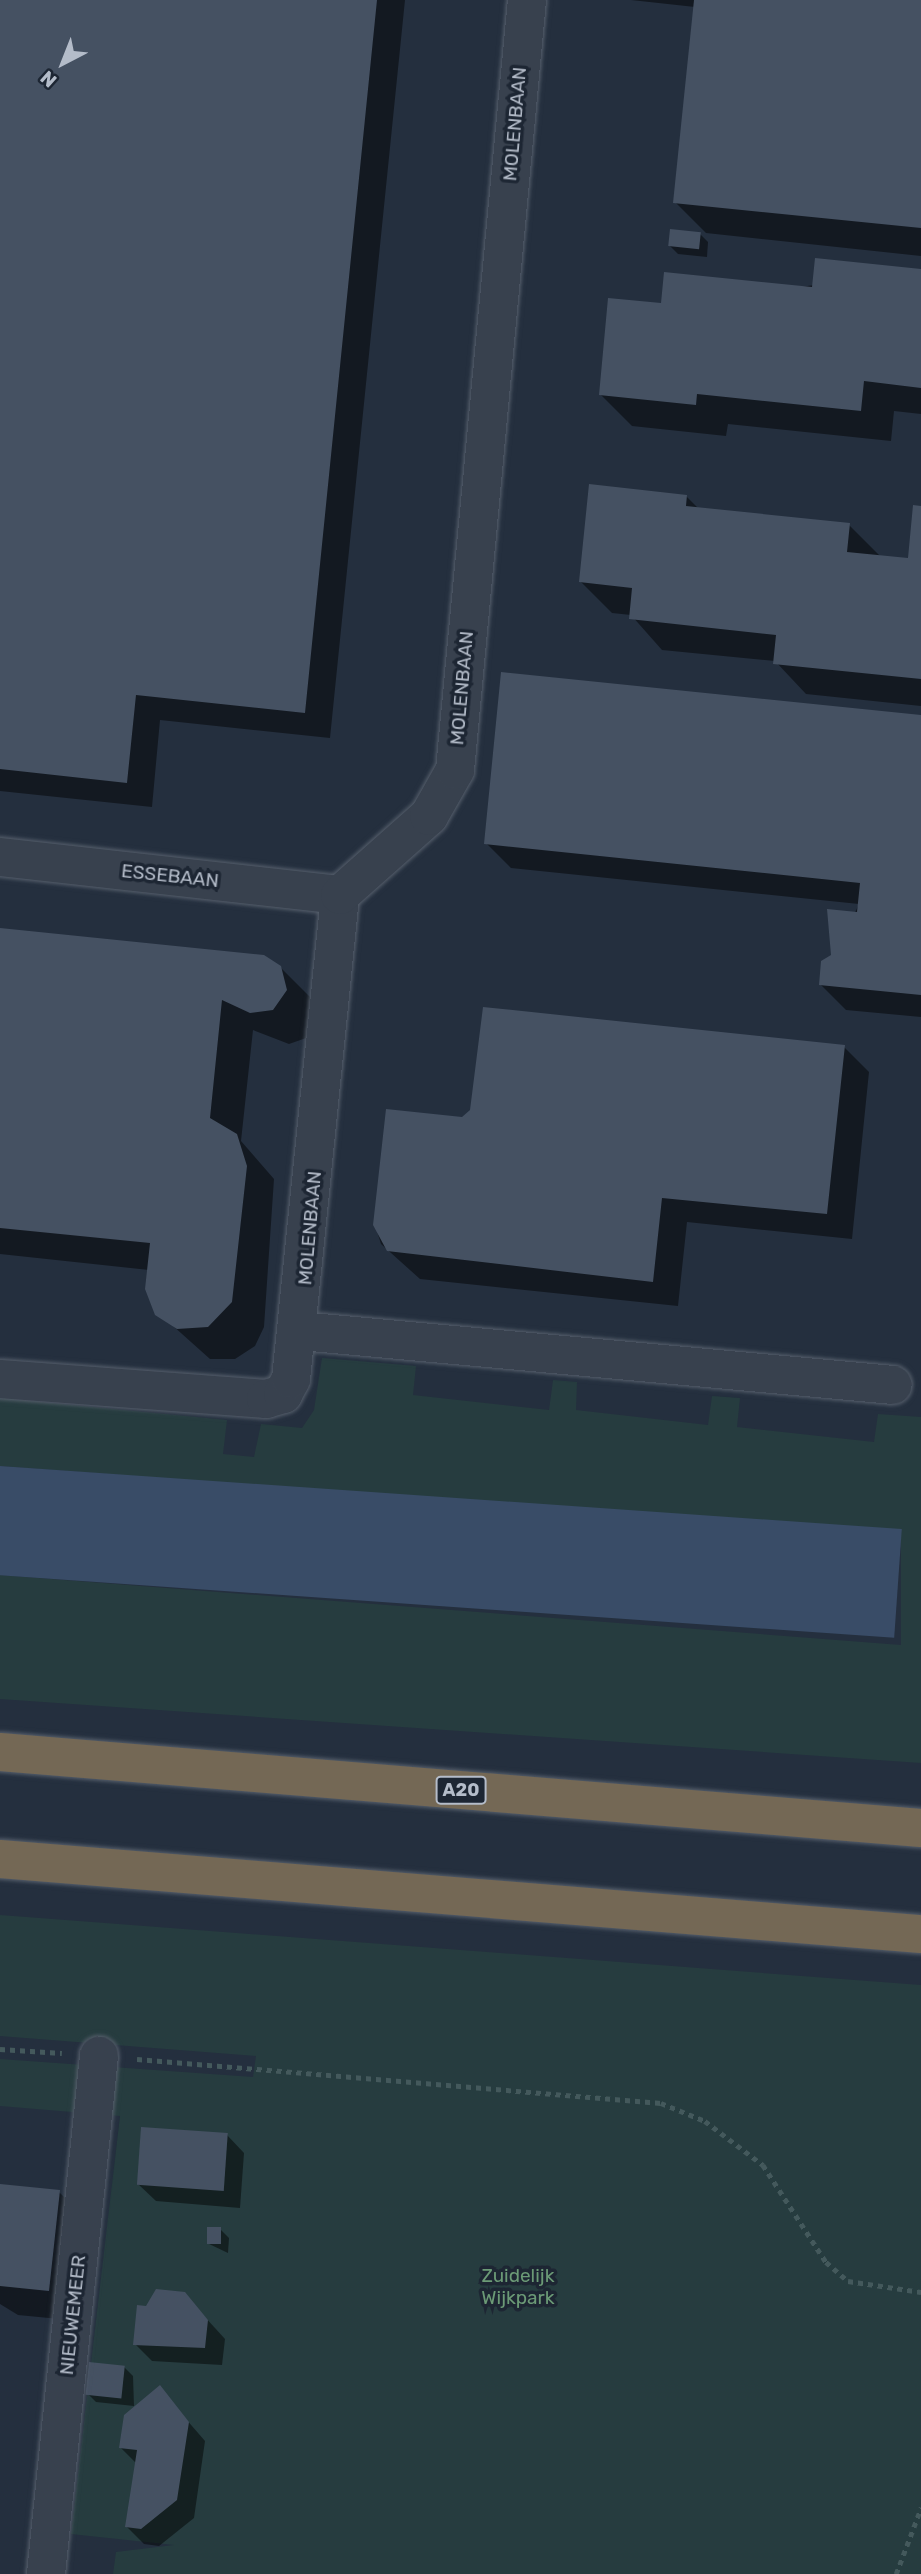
<!DOCTYPE html>
<html>
<head>
<meta charset="utf-8">
<style>
  body { margin:0 }
  #map { position:relative; width:921px; height:2574px; overflow:hidden; background:#242f3e; font-family:Rubik,sans-serif }
  div>[style] { position:absolute }
  .green>* { inset:0; background:#263c3f }
  .water>* { inset:0; background:#394c67; transform-origin:0 0 }
  .shadow>* { inset:0; background:#0007 }
  .building>* { inset:0; background:#455162; transform-origin:0 0 }
  .path>* { height:4.5px; margin-top:-2.25px; transform-origin:0; background:repeating-linear-gradient(90deg,#44595c 0 5px,transparent 0 10px) }
  .roads { filter:drop-shadow(0 0 2px #565f6c) drop-shadow(0 0 2px #565f6c) }
  .minor>* { height:38px; margin:-19px; padding:0 19px; transform-origin:19px; border-radius:19px; background:#38414e }
  .highway>* { height:38px; margin:-19px; padding:0 19px; transform-origin:19px; border-radius:19px; background:#746855 }
  span { translate:-50% -50%; white-space:nowrap; text-align:center; line-height:1.15; -webkit-text-stroke:7px #1d2633; paint-order:stroke }
  .shield-label span { padding:2px 5px; background:#1d2633; border:2px solid; border-radius:5px; -webkit-text-stroke-width:0 }
  .shield-label { font-size:18px; color:#b4bcc9; font-weight:700 }
  .street-label { font-size:19px; color:#b4bcc9 }
  .park-label { font-size:19px; color:#6b9a76 }
  .north { position:absolute; left:28px; top:28px; width:70px; height:70px; -webkit-text-stroke:5px #1d2633; paint-order:stroke; rotate:222deg; font-size:19px; font-weight:700; line-height:28px; text-align:center; color:#b4bcc9 }
  .north::after { content:''; display:block; margin:auto; width:24px; height:32px; background:#b4bcc9; clip-path:polygon(50% 0,100% 100%,50% 72%,0 100%) }
</style>
</head>
<body>
<div id="map">
  <div class="green">
    <div style="clip-path:polygon(322px 1358px,416px 1366px,413px 1395px,549px 1410px,553px 1380px,577px 1382px,576px 1410px,708px 1425px,712px 1396px,740px 1398px,737px 1427px,874px 1442px,878px 1414px,921px 1417px,921px 1763px,0 1699px,0 1575px,901px 1645px,901px 1534px,0 1466px,0 1398px,227px 1420px,223px 1454px,254px 1457px,261px 1424px,302px 1428px,314px 1410px)"></div>
    <div style="clip-path:polygon(0 1915px,921px 1985px,921px 2574px,113px 2574px,116px 2552px,174px 2545px,71px 2534px,120px 2116px,0 2106px,0 2059px,253px 2077px,256px 2056px,0 2036px)"></div>
  </div>
  <div class="water">
    <div style="left:0;top:1466px;width:904px;height:109px;rotate:4deg"></div>
  </div>
  <div class="shadow">
    <div style="clip-path:polygon(0 0,405px 0,330px 738px,160px 720px,152px 807px,0 791px)"></div>
    <div style="clip-path:polygon(631px 0,921px 0,921px 256px,706px 233px,675px 202px,695px 7px)"></div>
    <div style="clip-path:polygon(700px 234px,708px 242px,707px 257px,678px 254px,669px 245px)"></div>
    <div style="clip-path:polygon(921px 271px,921px 414px,894px 411px,891px 441px,728px 424px,726px 436px,632px 426px,601px 395px,663px 305px)"></div>
    <div style="clip-path:polygon(686px 496px,699px 509px,849px 525px,880px 556px,909px 560px,921px 508px,921px 706px,806px 694px,775px 661px,662px 650px,631px 615px,612px 613px,581px 582px)"></div>
    <div style="clip-path:polygon(921px 717px,921px 1017px,846px 1010px,821px 985px,859px 904px,511px 868px,486px 843px)"></div>
    <div style="clip-path:polygon(0 930px,280px 967px,312px 999px,309px 1037px,289px 1044px,253px 1030px,241px 1141px,274px 1179px,264px 1327px,255px 1346px,235px 1359px,210px 1359px,153px 1308px,149px 1270px,0 1254px)"></div>
    <div style="clip-path:polygon(844px 1047px,869px 1072px,852px 1239px,687px 1222px,678px 1306px,420px 1279px,381px 1244px,375px 1225px,463px 1118px)"></div>
    <div style="clip-path:polygon(227px 2135px,244px 2153px,240px 2208px,156px 2201px,138px 2184px)"></div>
    <div style="clip-path:polygon(0 2186px,59px 2192px,90px 2223px,80px 2321px,18px 2315px,0 2304px)"></div>
    <div style="clip-path:polygon(220px 2229px,229px 2238px,228px 2253px,207px 2243px)"></div>
    <div style="clip-path:polygon(184px 2294px,225px 2339px,222px 2365px,152px 2361px,135px 2344px,147px 2308px)"></div>
    <div style="clip-path:polygon(124px 2367px,133px 2376px,134px 2406px,96px 2402px,88px 2394px)"></div>
    <div style="clip-path:polygon(159px 2388px,205px 2441px,194px 2518px,159px 2546px,144px 2544px,126px 2526px,136px 2463px,121px 2448px)"></div>
  </div>
  <div class="building">
    <div style="clip-path:polygon(0 0,377px 0,305px 713px,136px 695px,127px 783px,0 769px)"></div>
    <div style="clip-path:polygon(694px 0,921px 0,921px 228px,673px 203px)"></div>
    <div style="left:670px;top:229px;width:31px;height:17px;rotate:6deg"></div>
    <div style="clip-path:polygon(815px 258px,921px 269px,921px 388px,864px 381px,861px 411px,697px 394px,696px 405px,599px 395px,608px 298px,661px 303px,664px 272px,812px 287px)"></div>
    <div style="clip-path:polygon(589px 484px,687px 495px,686px 506px,850px 523px,847px 552px,908px 558px,913px 505px,921px 506px,921px 679px,773px 664px,776px 635px,629px 619px,632px 588px,579px 582px)"></div>
    <div style="clip-path:polygon(501px 672px,921px 715px,921px 995px,819px 985px,821px 961px,831px 955px,827px 909px,857px 912px,860px 883px,484px 844px)"></div>
    <div style="clip-path:polygon(0 928px,264px 955px,281px 966px,287px 990px,273px 1010px,250px 1013px,222px 1000px,210px 1118px,237px 1134px,247px 1166px,232px 1302px,208px 1327px,177px 1329px,155px 1315px,145px 1289px,150px 1243px,0 1228px)"></div>
    <div style="clip-path:polygon(483px 1007px,845px 1045px,827px 1214px,662px 1198px,653px 1282px,387px 1251px,373px 1225px,386px 1109px,462px 1117px,470px 1110px)"></div>
    <div style="left:141px;top:2127px;width:87px;height:58px;rotate:4deg"></div>
    <div style="clip-path:polygon(0 2184px,60px 2190px,49px 2291px,0 2286px)"></div>
    <div style="left:207px;top:2227px;width:14px;height:17px"></div>
    <div style="clip-path:polygon(156px 2289px,185px 2292px,208px 2320px,205px 2348px,133px 2345px,137px 2305px,146px 2306px)"></div>
    <div style="left:89px;top:2362px;width:36px;height:33px;rotate:6deg"></div>
    <div style="clip-path:polygon(160px 2385px,189px 2422px,177px 2500px,141px 2529px,125px 2527px,137px 2450px,119px 2448px,124px 2415px)"></div>
  </div>
  <div class="path">
    <div style="left:0;top:2049px;width:62px;rotate:3.7deg"></div>
    <div style="left:137px;top:2059px;width:526px;rotate:4.8deg"></div>
    <div style="left:661px;top:2103px;width:48px;rotate:22.2deg"></div>
    <div style="left:705px;top:2121px;width:73px;rotate:37.2deg"></div>
    <div style="left:763px;top:2165px;width:116px;rotate:57deg"></div>
    <div style="left:826px;top:2262px;width:29px;rotate:41deg"></div>
    <div style="left:848px;top:2281px;width:74px;rotate:8.6deg"></div>
    <div style="left:896px;top:2574px;width:71px;rotate:-69.3deg"></div>
  </div>
  <div class="roads">
    <div class="minor">
      <div style="left:0;top:857px;width:342px;rotate:6.4deg"></div>
      <div style="left:300px;top:1331px;width:595px;rotate:5.2deg"></div>
      <div style="left:0;top:1379px;width:267px;rotate:4.3deg"></div>
      <div style="left:266px;top:1399px;width:18px;rotate:-16deg"></div>
      <div style="left:283px;top:1394px;width:17px;rotate:-62deg"></div>
      <div style="left:291px;top:1379px;width:486px;rotate:-84.2deg"></div>
      <div style="left:340px;top:895px;width:119px;rotate:-41.6deg"></div>
      <div style="left:429px;top:816px;width:53px;rotate:-60.5deg"></div>
      <div style="left:455px;top:770px;width:773px;rotate:-84.66deg"></div>
      <div style="left:46px;top:2574px;width:521px;rotate:-84.16deg"></div>
    </div>
    <div class="highway">
      <div style="left:0;top:1752px;width:924px;rotate:4.72deg"></div>
      <div style="left:0;top:1859px;width:924px;rotate:4.66deg"></div>
    </div>
  </div>
  <div class="shield-label">
    <span style="left:461px;top:1790px">A20</span>
  </div>
  <div class="street-label">
    <span style="left:515px;top:124px;rotate:-85deg">MOLENBAAN</span>
    <span style="left:462px;top:688px;rotate:-85deg">MOLENBAAN</span>
    <span style="left:170px;top:876px;rotate:6deg">ESSEBAAN</span>
    <span style="left:310px;top:1228px;rotate:-85deg">MOLENBAAN</span>
    <span style="left:73px;top:2315px;rotate:-84deg">NIEUWEMEER</span>
  </div>
  <div class="park-label">
    <span style="left:518px;top:2287px">Zuidelijk<br>Wijkpark</span>
  </div>
  <div class="north">N</div>
</div>
</body>
</html>
